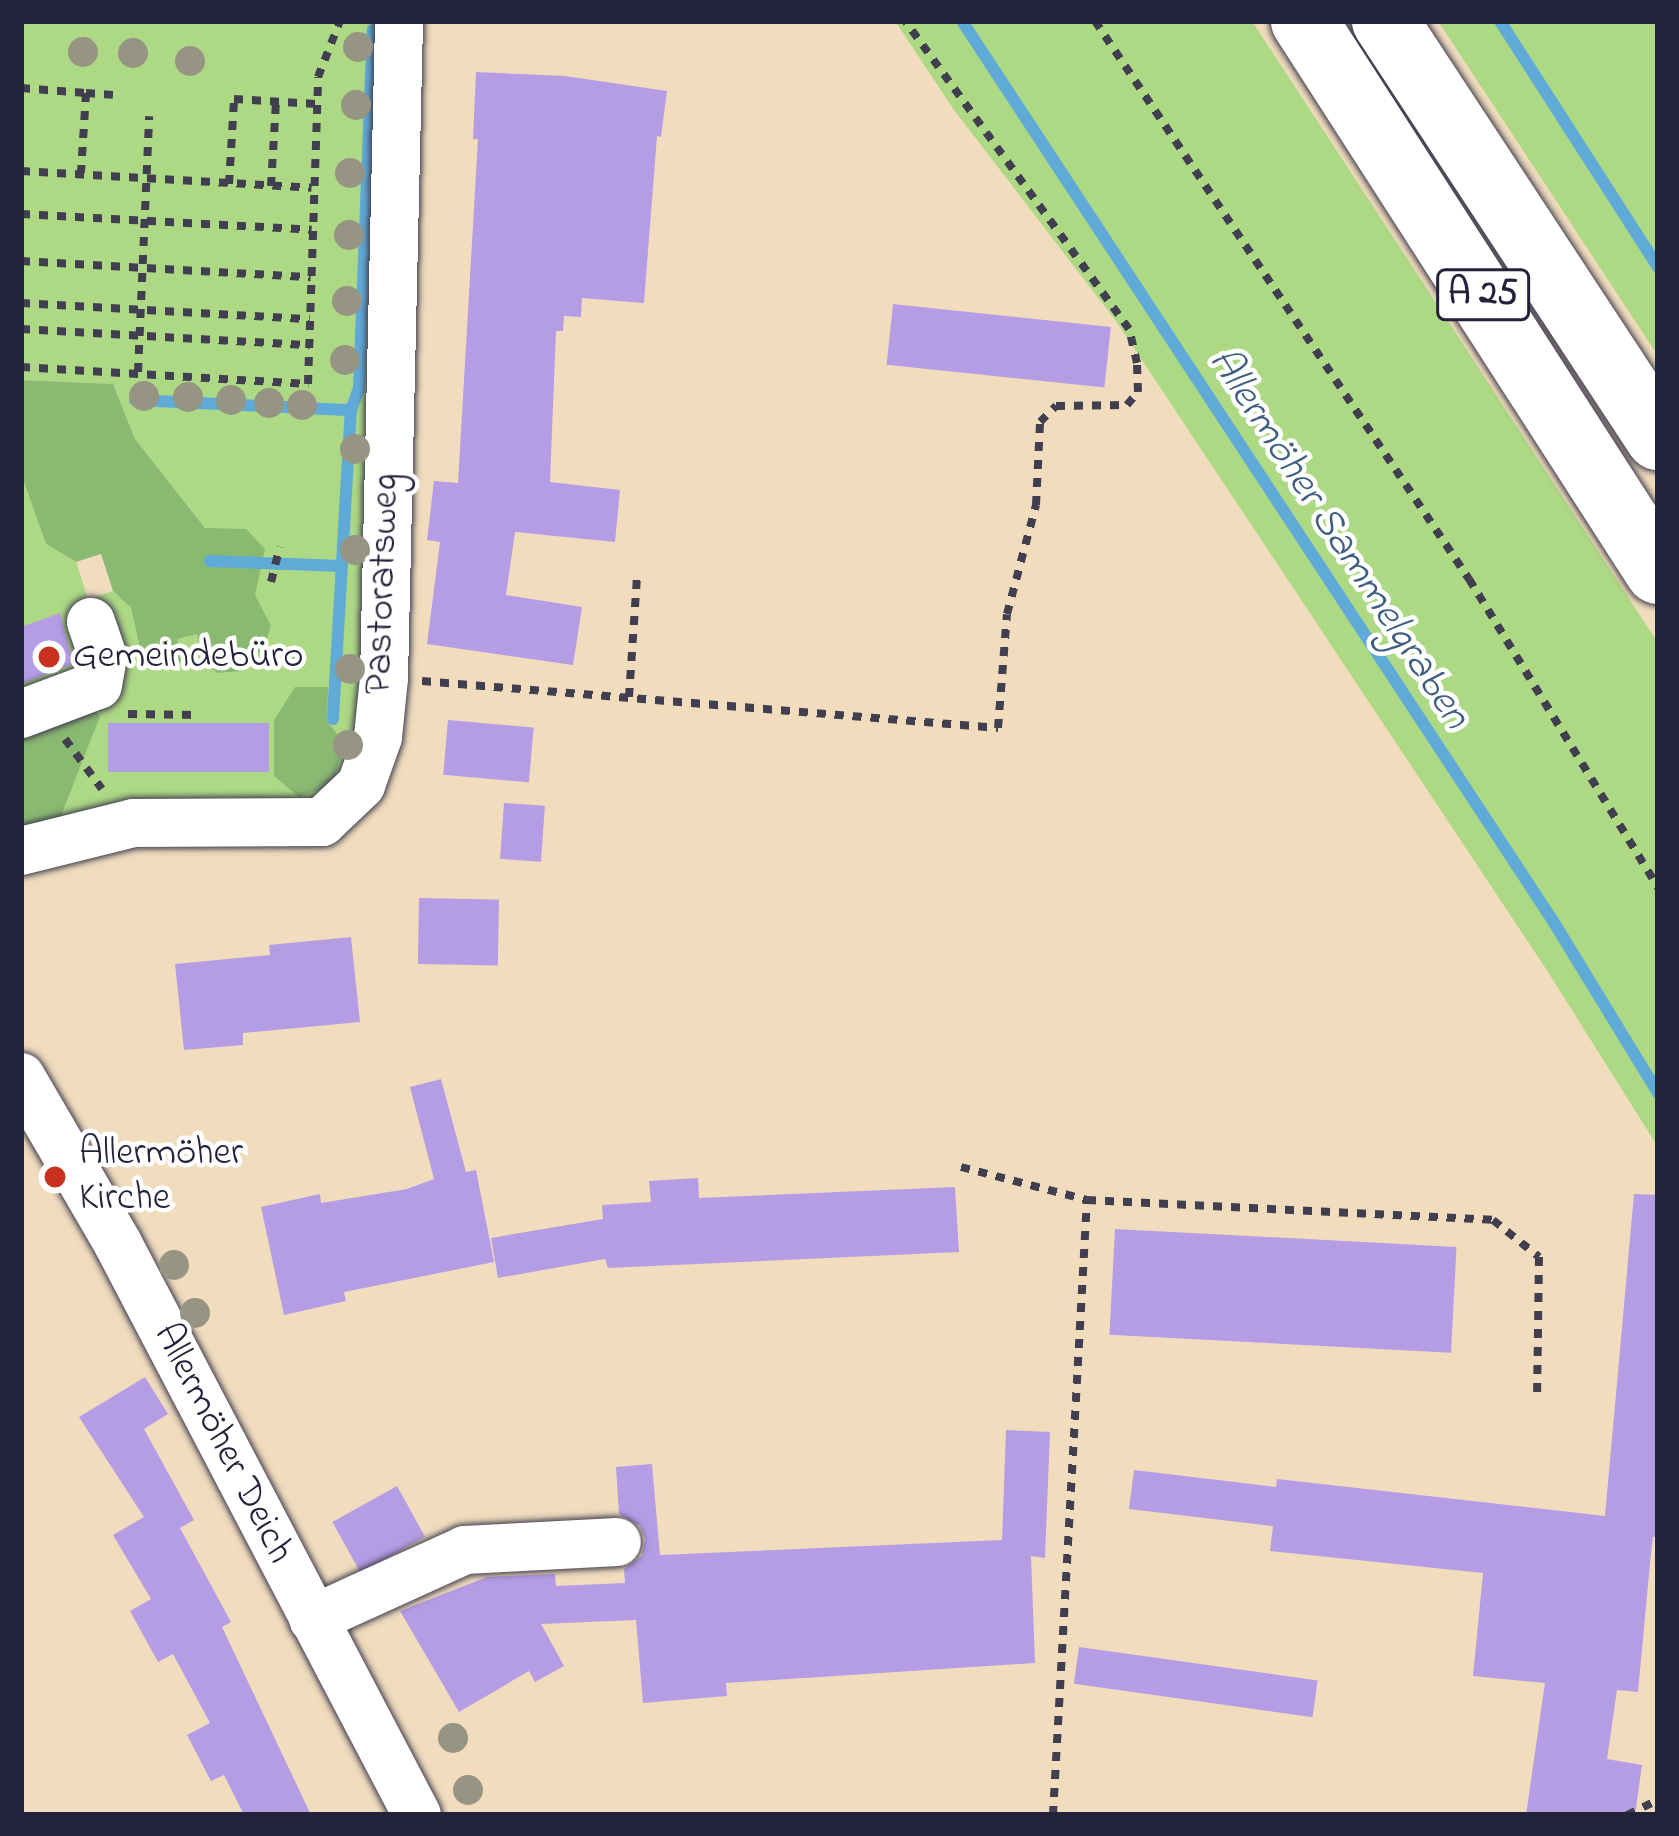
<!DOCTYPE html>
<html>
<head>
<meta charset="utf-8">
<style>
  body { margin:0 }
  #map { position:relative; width:1679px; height:1836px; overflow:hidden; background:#f1ddbe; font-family:"Indie Flower",sans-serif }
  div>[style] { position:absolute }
  .green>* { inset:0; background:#add985 }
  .forest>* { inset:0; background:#8ab972 }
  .stream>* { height:12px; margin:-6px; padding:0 6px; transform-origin:6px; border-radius:6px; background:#60aad8 }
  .building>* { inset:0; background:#b59de5; transform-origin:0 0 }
  .path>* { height:8px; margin-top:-4px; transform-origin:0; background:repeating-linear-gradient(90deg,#413e4f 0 9px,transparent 0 18px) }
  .roads { filter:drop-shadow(0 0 3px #413e4f) drop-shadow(0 0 3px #413e4f) }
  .minor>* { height:48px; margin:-24px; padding:0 24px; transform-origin:24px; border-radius:24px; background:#fff }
  .highway>* { height:66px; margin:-33px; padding:0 33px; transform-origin:33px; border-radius:33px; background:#fff }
  .trees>* { width:30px; height:30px; margin:-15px; border-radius:50%; background:#969482 }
  .dots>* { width:33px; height:33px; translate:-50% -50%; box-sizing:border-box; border:6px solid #fff; border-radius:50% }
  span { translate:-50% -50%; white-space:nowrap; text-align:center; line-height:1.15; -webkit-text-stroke:9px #fff; paint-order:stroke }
  .shield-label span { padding:3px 9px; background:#fff; border:3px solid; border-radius:9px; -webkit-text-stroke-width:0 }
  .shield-label { font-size:36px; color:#22223b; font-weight:700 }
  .street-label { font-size:39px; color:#22223b }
  .poi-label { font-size:39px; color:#22223b }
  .left { translate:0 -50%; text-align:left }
  .water-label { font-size:42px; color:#3e5f82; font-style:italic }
  .frame { position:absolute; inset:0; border:24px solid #22223b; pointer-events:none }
</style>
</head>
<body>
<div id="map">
  <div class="green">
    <div style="clip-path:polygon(21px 21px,391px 21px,359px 751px,312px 806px,59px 821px,21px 720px,21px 474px,46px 544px,76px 562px,88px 599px,113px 591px,131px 608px,141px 653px,177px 639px,205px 528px,135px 439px,113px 384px,21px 380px)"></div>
    <div style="clip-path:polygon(895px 21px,1252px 21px,1658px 643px,1658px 1147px,1548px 972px,1116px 321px,954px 110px)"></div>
    <div style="clip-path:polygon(1438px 21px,1658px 21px,1658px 356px)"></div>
  </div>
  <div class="forest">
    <div style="clip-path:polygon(21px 380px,113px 384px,135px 439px,205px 528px,246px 529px,265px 549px,255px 595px,271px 626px,265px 645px,242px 671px,217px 673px,202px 657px,197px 634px,177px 639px,183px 662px,141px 653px,131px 608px,113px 591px,101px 554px,76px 562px,46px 544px,21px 474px)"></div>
    <div style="clip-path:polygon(295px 687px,328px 687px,327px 721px,344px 743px,333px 784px,299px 797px,274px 776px,274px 720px)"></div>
    <div style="clip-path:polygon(82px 697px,100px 716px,59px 821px,21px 831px,21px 720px)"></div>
  </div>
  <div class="stream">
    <div style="left:962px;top:21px;width:1077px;rotate:56.71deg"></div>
    <div style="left:1553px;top:921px;width:202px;rotate:58.6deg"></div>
    <div style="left:1500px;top:21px;width:292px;rotate:57.3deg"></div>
    <div style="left:135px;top:400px;width:216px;rotate:2.7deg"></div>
    <div style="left:210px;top:561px;width:132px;rotate:2.2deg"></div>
    <div style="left:333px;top:719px;width:310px;rotate:-86.7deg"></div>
    <div style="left:351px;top:410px;width:23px;rotate:-70deg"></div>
    <div style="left:359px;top:388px;width:358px;rotate:-87.8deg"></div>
  </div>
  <div class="building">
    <div style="clip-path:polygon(476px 72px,565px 76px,667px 91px,661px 137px,657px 136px,644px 303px,582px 298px,581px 317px,564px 316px,563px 331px,556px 331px,550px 482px,620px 490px,615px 542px,515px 532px,506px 595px,582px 607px,573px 665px,427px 644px,440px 542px,427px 540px,434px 481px,458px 483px,478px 139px,473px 139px)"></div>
    <div style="left:893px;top:304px;width:219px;height:61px;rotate:6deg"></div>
    <div style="clip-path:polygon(60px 613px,73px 664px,21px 684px,21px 627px)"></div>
    <div style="left:448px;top:720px;width:86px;height:55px;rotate:5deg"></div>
    <div style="left:108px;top:723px;width:161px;height:49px"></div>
    <div style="left:504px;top:803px;width:41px;height:56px;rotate:4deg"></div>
    <div style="left:419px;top:898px;width:80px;height:66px;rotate:1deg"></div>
    <div style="clip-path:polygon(351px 937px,360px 1022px,243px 1033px,243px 1045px,184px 1050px,175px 964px,270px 955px,269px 945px)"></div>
    <div style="clip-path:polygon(441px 1079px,466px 1172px,476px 1170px,494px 1262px,344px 1292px,346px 1301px,284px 1315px,261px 1207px,320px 1194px,321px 1203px,407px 1189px,434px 1179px,410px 1087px)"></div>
    <div style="clip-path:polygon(698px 1178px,699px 1198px,955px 1187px,959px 1252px,608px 1268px,605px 1259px,498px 1278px,491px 1238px,603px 1219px,602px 1205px,651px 1202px,649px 1181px)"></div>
    <div style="clip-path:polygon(1634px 1194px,1658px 1195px,1658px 1537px,1653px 1537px,1651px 1553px,1638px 1692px,1617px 1690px,1607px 1759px,1642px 1765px,1635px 1815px,1526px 1815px,1545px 1683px,1473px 1676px,1483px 1573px,1270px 1551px,1273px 1526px,1129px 1509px,1134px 1470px,1276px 1487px,1277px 1479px,1605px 1516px)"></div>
    <div style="left:1115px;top:1229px;width:342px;height:106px;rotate:3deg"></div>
    <div style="clip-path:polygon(145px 1377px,168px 1414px,144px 1429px,194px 1520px,180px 1528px,231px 1622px,222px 1627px,311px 1815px,244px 1815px,224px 1775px,211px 1781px,187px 1735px,210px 1723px,173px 1654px,158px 1662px,130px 1611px,151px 1599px,113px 1535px,144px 1517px,79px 1417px)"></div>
    <div style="clip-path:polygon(1006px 1430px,1050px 1432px,1045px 1558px,1031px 1556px,1035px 1663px,726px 1683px,727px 1696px,643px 1703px,636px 1620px,541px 1624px,564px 1666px,535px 1682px,529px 1671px,459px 1712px,400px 1611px,487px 1577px,555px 1574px,556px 1586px,625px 1583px,624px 1569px,642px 1556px,645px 1539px,640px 1526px,619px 1514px,616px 1467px,652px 1464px,660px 1555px,1002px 1540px)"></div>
    <div style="left:397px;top:1486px;width:58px;height:74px;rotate:61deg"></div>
    <div style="left:1079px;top:1647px;width:241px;height:37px;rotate:8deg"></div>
  </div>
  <div class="path">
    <div style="left:1095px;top:21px;width:672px;rotate:56.17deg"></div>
    <div style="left:1469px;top:579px;width:362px;rotate:58.5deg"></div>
    <div style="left:21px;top:88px;width:65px;rotate:4.4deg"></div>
    <div style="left:86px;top:93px;width:80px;rotate:93.6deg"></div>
    <div style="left:86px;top:93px;width:27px;rotate:4deg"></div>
    <div style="left:21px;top:171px;width:291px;rotate:3.3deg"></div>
    <div style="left:229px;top:184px;width:85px;rotate:-86.6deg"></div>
    <div style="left:234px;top:99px;width:83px;rotate:3.4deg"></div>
    <div style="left:271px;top:186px;width:84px;rotate:-86.6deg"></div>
    <div style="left:21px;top:214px;width:291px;rotate:3.1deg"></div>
    <div style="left:21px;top:261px;width:290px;rotate:3.2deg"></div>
    <div style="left:21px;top:303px;width:289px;rotate:3.2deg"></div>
    <div style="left:21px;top:329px;width:289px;rotate:3.2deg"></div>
    <div style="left:21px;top:367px;width:288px;rotate:3.4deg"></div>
    <div style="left:308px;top:384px;width:307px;rotate:-88.1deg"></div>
    <div style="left:318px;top:77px;width:60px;rotate:-68.6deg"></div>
    <div style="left:138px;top:372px;width:256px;rotate:-87.5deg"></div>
    <div style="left:271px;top:582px;width:36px;rotate:-76deg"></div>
    <div style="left:422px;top:681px;width:578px;rotate:4.66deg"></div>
    <div style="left:998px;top:728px;width:114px;rotate:-85.5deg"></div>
    <div style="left:1007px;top:614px;width:113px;rotate:-75.1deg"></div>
    <div style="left:1036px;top:505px;width:83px;rotate:-87.2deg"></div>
    <div style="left:1040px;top:422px;width:23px;rotate:-45deg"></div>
    <div style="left:1056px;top:406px;width:71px;rotate:-0.8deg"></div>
    <div style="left:1127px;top:405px;width:17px;rotate:-50deg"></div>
    <div style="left:1138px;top:392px;width:29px;rotate:-92deg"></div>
    <div style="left:1137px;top:363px;width:35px;rotate:-103deg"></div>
    <div style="left:1129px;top:329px;width:381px;rotate:-126deg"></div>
    <div style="left:629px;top:697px;width:121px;rotate:-86.2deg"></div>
    <div style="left:128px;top:714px;width:70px;rotate:0.8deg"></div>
    <div style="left:65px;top:739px;width:62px;rotate:53.5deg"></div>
    <div style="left:961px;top:1167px;width:130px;rotate:14.7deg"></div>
    <div style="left:1087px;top:1200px;width:406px;rotate:2.8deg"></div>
    <div style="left:1493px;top:1220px;width:59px;rotate:38.8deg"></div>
    <div style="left:1539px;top:1257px;width:143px;rotate:90.8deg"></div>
    <div style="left:1053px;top:1815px;width:616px;rotate:-86.84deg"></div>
    <div style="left:1627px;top:1815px;width:34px;rotate:-26deg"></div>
  </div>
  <div class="roads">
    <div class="minor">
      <div style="left:21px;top:714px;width:82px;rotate:-20.6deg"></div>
      <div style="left:98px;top:685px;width:28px;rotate:-80deg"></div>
      <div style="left:103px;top:657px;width:37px;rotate:-109deg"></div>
      <div style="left:21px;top:851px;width:115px;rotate:-14deg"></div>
      <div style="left:133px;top:823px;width:189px;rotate:-0.3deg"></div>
      <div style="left:322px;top:822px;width:54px;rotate:-43.5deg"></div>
      <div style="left:361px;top:785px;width:51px;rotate:-70.5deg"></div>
      <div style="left:378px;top:737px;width:59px;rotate:-84.2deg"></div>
      <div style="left:384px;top:678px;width:657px;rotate:-88.69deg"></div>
      <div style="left:21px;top:1077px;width:191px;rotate:59.8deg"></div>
      <div style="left:117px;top:1242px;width:647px;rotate:62.37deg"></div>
      <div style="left:313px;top:1619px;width:167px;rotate:-24.4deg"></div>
      <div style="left:465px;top:1550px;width:152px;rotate:-3deg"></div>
    </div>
    <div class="highway">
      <div style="left:1304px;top:21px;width:654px;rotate:57.23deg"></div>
      <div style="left:1385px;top:21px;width:498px;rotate:56.7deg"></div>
    </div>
  </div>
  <div class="trees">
    <div style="left:358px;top:47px"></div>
    <div style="left:83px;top:52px"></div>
    <div style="left:133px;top:53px"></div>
    <div style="left:190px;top:61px"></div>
    <div style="left:356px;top:105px"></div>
    <div style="left:350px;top:173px"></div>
    <div style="left:349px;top:235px"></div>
    <div style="left:347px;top:301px"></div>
    <div style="left:345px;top:360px"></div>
    <div style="left:144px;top:396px"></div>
    <div style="left:188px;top:397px"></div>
    <div style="left:231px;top:400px"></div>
    <div style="left:269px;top:403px"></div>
    <div style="left:302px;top:405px"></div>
    <div style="left:355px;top:449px"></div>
    <div style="left:355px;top:550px"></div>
    <div style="left:350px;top:669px"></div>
    <div style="left:348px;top:745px"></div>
    <div style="left:174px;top:1265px"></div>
    <div style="left:195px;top:1313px"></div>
    <div style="left:453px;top:1738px"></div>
    <div style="left:468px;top:1790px"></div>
  </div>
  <div class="dots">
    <div style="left:49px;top:657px;background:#c8321e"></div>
    <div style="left:55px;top:1177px;background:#c8321e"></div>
  </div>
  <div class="shield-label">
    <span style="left:1483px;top:295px">A 25</span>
  </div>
  <div class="street-label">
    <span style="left:384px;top:584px;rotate:-88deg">Pastoratsweg</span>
    <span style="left:222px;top:1444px;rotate:63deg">Allermöher Deich</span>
  </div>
  <div class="poi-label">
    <span class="left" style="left:73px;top:657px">Gemeindebüro</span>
    <span class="left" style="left:79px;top:1177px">Allermöher<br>Kirche</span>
  </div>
  <div class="water-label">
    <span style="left:1338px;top:539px;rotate:57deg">Allermöher Sammelgraben</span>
  </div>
  <div class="frame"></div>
</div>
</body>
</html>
